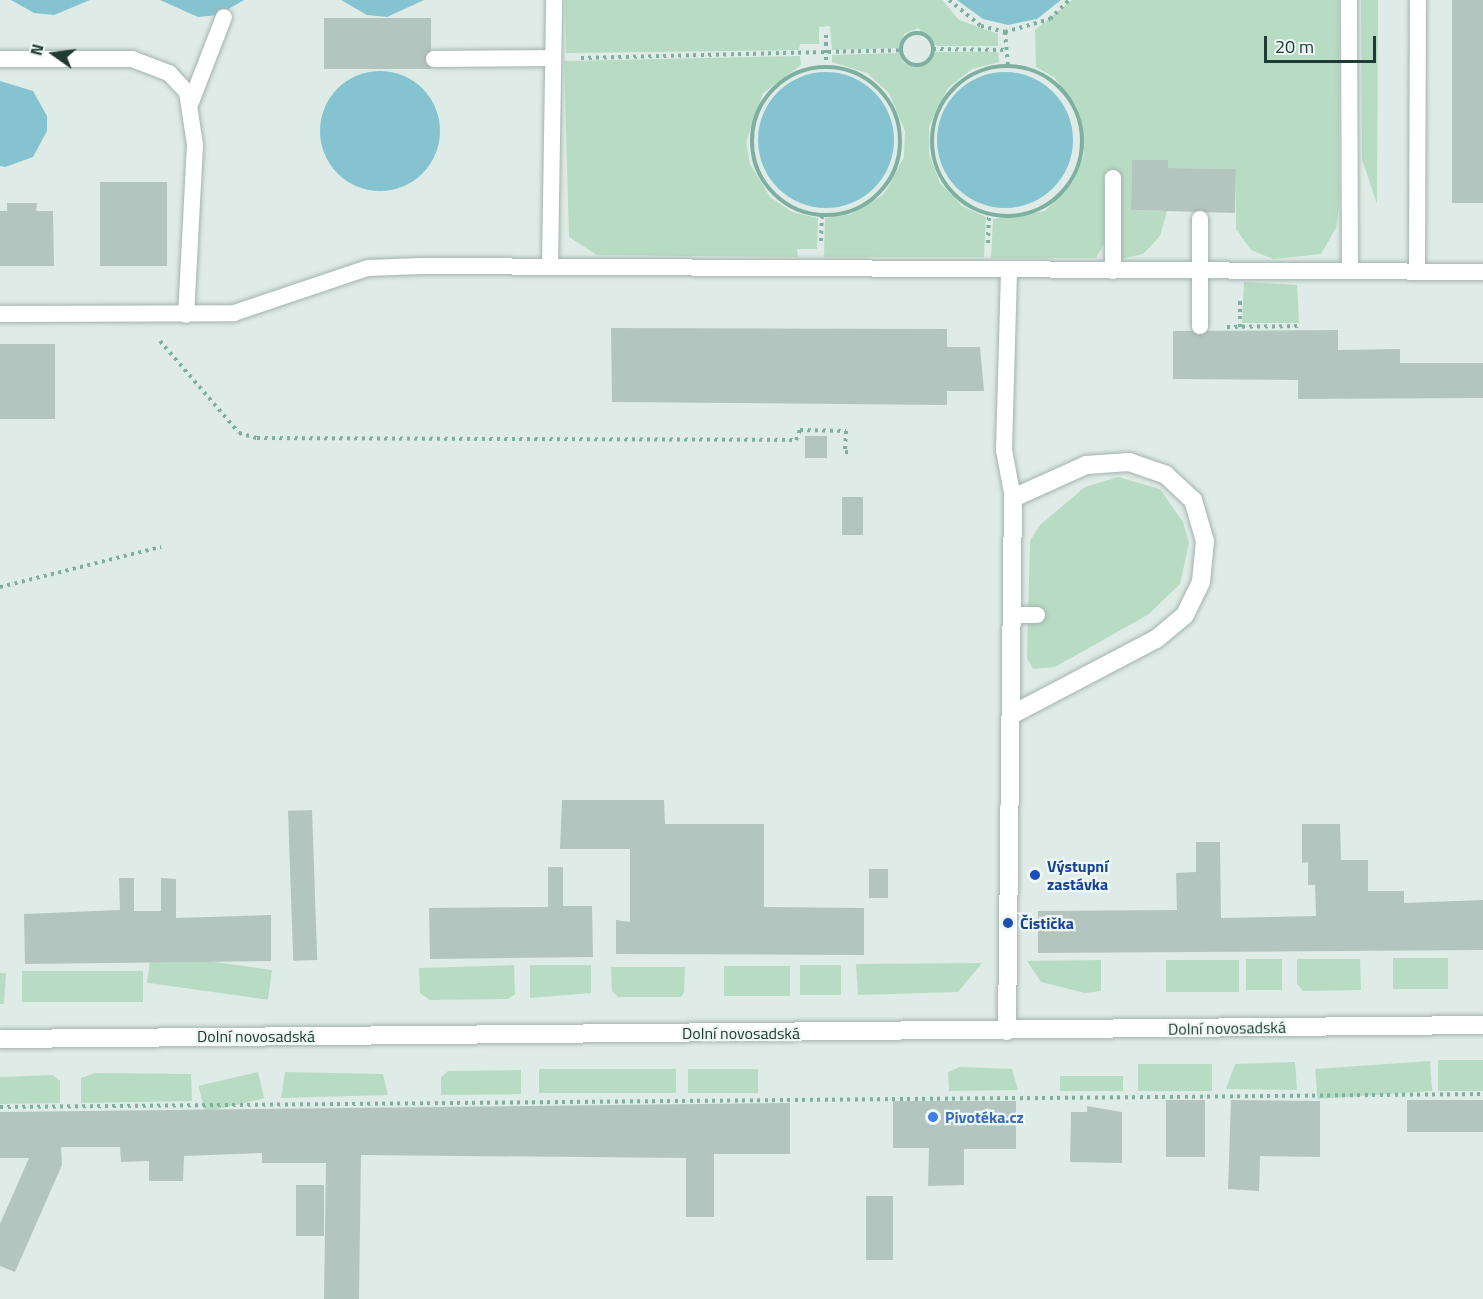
<!DOCTYPE html>
<html>
<head>
<meta charset="utf-8">
<style>
  body { margin:0 }
  #map { position:relative; width:1483px; height:1299px; overflow:hidden; background:#dfebe6; font-family:"Titillium Web",sans-serif }
  div>[style] { position:absolute }
  .green>* { inset:0; background:#b7dcc3; transform-origin:0 0 }
  .water>* { inset:0; background:#86c3d1 }
  .round { border-radius:50% }
  .building>* { inset:0; background:#b4c5bf; transform-origin:0 0 }
  .path>* { height:4px; margin-top:-2px; transform-origin:0; background:repeating-linear-gradient(90deg,#7fafa1 0 3px,transparent 0 7.5px) }
  .path>.ring { margin:-2px; padding:0; box-sizing:content-box; background:none; border:4px solid #7fafa1; border-radius:50% }
  .roads { filter:drop-shadow(0 0 2px #a2b3ad) drop-shadow(0 0 2px #a2b3ad) }
  .lane>* { height:16px; margin:-8px; padding:0 8px; transform-origin:8px; border-radius:8px; background:#fff }
  .street>* { height:18px; margin:-9px; padding:0 9px; transform-origin:9px; border-radius:9px; background:#fff }
  .secondary>* { height:18px; margin:-9px; padding:0 9px; transform-origin:9px; border-radius:9px; background:#fff }
  .dots>* { width:16px; height:16px; translate:-50% -50%; box-sizing:border-box; border:3px solid #eff7f4; border-radius:50% }
  span { translate:-50% -50%; white-space:nowrap; text-align:center; line-height:1.15; -webkit-text-stroke:4.5px #eff7f4; paint-order:stroke }
  .transit-label { font-size:16px; color:#164399; font-weight:700 }
  .left { translate:0 -50%; text-align:left }
  .street-label { font-size:16px; color:#203b34 }
  .shop-label { font-size:16px; color:#366cbe; font-weight:700 }
  .north { position:absolute; left:24px; top:24px; width:60px; height:60px; -webkit-text-stroke:4px #eff7f4; paint-order:stroke; rotate:284deg; font-size:16px; font-weight:700; line-height:24px; text-align:center; color:#203b34 }
  .north::after { content:''; display:block; margin:auto; width:21px; height:27px; background:#203b34; clip-path:polygon(50% 0,100% 100%,50% 72%,0 100%) }
  .scale { position:absolute; left:1264px; top:36px; width:112px; height:27px; box-sizing:border-box; border:3px solid #203b34; border-top:0; padding-left:8px; font-size:18px; line-height:21px; white-space:nowrap; color:#203b34; -webkit-text-stroke:4px #eff7f4; paint-order:stroke }
</style>
</head>
<body>
<div id="map">
  <div class="green">
    <div style="clip-path:polygon(565px 0,942px 0,959px 20px,998px 34px,998px 46px,937px 46px,918px 28px,904px 34px,899px 48px,832px 50px,830px 26px,819px 27px,819px 44px,800px 44px,799px 50px,566px 53px)"></div>
    <div style="clip-path:polygon(1072px 0,1339px 0,1339px 208px,1336px 228px,1321px 254px,1273px 259px,1251px 250px,1236px 229px,1236px 169px,1168px 168px,1167px 160px,1132px 160px,1131px 210px,1167px 211px,1160px 236px,1143px 254px,1120px 259px,1121px 176px,1104px 174px,1104px 244px,1096px 258px,991px 258px,993px 219px,1045px 211px,1072px 183px,1084px 155px,1076px 106px,1054px 77px,1036px 67px,1035px 30px)"></div>
    <div style="clip-path:polygon(1361px 0,1378px 0,1377px 204px,1362px 159px)"></div>
    <div style="clip-path:polygon(936px 52px,998px 52px,999px 62px,972px 69px,948px 88px,929px 126px,929px 154px,940px 183px,962px 206px,986px 217px,984px 257px,824px 257px,825px 218px,851px 214px,884px 194px,904px 157px,905px 131px,889px 93px,867px 73px,832px 62px,832px 55px,899px 53px,904px 63px,918px 67px)"></div>
    <div style="clip-path:polygon(800px 56px,801px 65px,763px 93px,746px 142px,750px 164px,770px 197px,792px 212px,818px 218px,817px 249px,797px 249px,798px 257px,597px 255px,569px 237px,564px 61px)"></div>
    <div style="clip-path:polygon(1244px 282px,1297px 285px,1299px 323px,1242px 323px)"></div>
    <div style="clip-path:polygon(1118px 477px,1160px 489px,1183px 522px,1189px 543px,1180px 584px,1149px 614px,1055px 667px,1033px 669px,1027px 658px,1030px 541px,1040px 525px,1085px 487px)"></div>
    <div style="left:1393px;top:958px;width:55px;height:31px"></div>
    <div style="left:1282px;top:959px;width:31px;height:36px;rotate:90deg"></div>
    <div style="clip-path:polygon(1297px 959px,1360px 959px,1361px 990px,1303px 991px,1297px 984px)"></div>
    <div style="clip-path:polygon(1101px 960px,1101px 991px,1085px 993px,1041px 982px,1027px 961px)"></div>
    <div style="left:1166px;top:960px;width:73px;height:32px"></div>
    <div style="clip-path:polygon(982px 963px,958px 992px,858px 995px,856px 964px)"></div>
    <div style="clip-path:polygon(514px 965px,515px 994px,508px 999px,430px 1000px,420px 993px,419px 968px)"></div>
    <div style="clip-path:polygon(530px 965px,591px 965px,591px 993px,530px 998px)"></div>
    <div style="left:800px;top:965px;width:41px;height:30px"></div>
    <div style="left:724px;top:966px;width:66px;height:30px"></div>
    <div style="clip-path:polygon(611px 967px,685px 967px,684px 992px,681px 997px,618px 997px,612px 991px)"></div>
    <div style="left:272px;top:970px;width:30px;height:122px;rotate:98deg"></div>
    <div style="left:143px;top:971px;width:31px;height:121px;rotate:90deg"></div>
    <div style="clip-path:polygon(0 973px,6px 973px,4px 1004px,0 1004px)"></div>
    <div style="left:1483px;top:1060px;width:31px;height:45px;rotate:90deg"></div>
    <div style="left:1430px;top:1061px;width:30px;height:115px;rotate:86deg"></div>
    <div style="clip-path:polygon(1295px 1062px,1297px 1090px,1226px 1089px,1235px 1064px)"></div>
    <div style="left:1138px;top:1064px;width:74px;height:27px"></div>
    <div style="clip-path:polygon(960px 1067px,1012px 1069px,1018px 1090px,949px 1091px,948px 1072px)"></div>
    <div style="left:539px;top:1069px;width:137px;height:24px"></div>
    <div style="left:688px;top:1069px;width:70px;height:24px"></div>
    <div style="clip-path:polygon(521px 1070px,521px 1094px,441px 1095px,441px 1077px,448px 1071px)"></div>
    <div style="left:258px;top:1072px;width:27px;height:61px;rotate:77deg"></div>
    <div style="clip-path:polygon(285px 1072px,383px 1074px,388px 1095px,281px 1098px)"></div>
    <div style="clip-path:polygon(95px 1073px,191px 1074px,192px 1101px,81px 1103px,81px 1078px)"></div>
    <div style="clip-path:polygon(53px 1075px,60px 1081px,60px 1103px,0 1104px,0 1077px)"></div>
    <div style="left:1060px;top:1076px;width:63px;height:15px"></div>
  </div>
  <div class="water">
    <div style="clip-path:polygon(11px 0,90px 0,54px 15px,34px 13px)"></div>
    <div style="clip-path:polygon(160px 0,244px 0,218px 15px,198px 17px)"></div>
    <div style="clip-path:polygon(341px 0,424px 0,387px 17px,367px 15px)"></div>
    <div style="clip-path:polygon(957px 0,1061px 0,1037px 19px,1008px 25px,983px 19px)"></div>
    <div class="round" style="left:320px;top:71px;width:120px;height:120px"></div>
    <div class="round" style="left:937px;top:72px;width:136px;height:136px"></div>
    <div class="round" style="left:758px;top:72px;width:136px;height:136px"></div>
    <div style="clip-path:polygon(0 81px,33px 91px,47px 116px,47px 131px,33px 157px,5px 167px,0 166px)"></div>
  </div>
  <div class="building">
    <div style="left:1452px;top:0;width:31px;height:203px"></div>
    <div style="left:431px;top:18px;width:51px;height:107px;rotate:90deg"></div>
    <div style="clip-path:polygon(1132px 160px,1168px 160px,1168px 168px,1236px 169px,1235px 213px,1131px 210px)"></div>
    <div style="left:167px;top:182px;width:84px;height:67px;rotate:90deg"></div>
    <div style="clip-path:polygon(7px 203px,37px 203px,36px 211px,53px 211px,54px 266px,0 266px,0 211px,7px 211px)"></div>
    <div style="clip-path:polygon(611px 328px,947px 329px,947px 347px,980px 347px,984px 391px,947px 391px,947px 405px,612px 402px)"></div>
    <div style="clip-path:polygon(1338px 330px,1338px 350px,1400px 349px,1400px 363px,1483px 363px,1483px 398px,1298px 399px,1298px 380px,1173px 379px,1173px 331px)"></div>
    <div style="left:0;top:344px;width:55px;height:75px"></div>
    <div style="left:805px;top:436px;width:22px;height:22px"></div>
    <div style="left:842px;top:497px;width:21px;height:38px"></div>
    <div style="clip-path:polygon(562px 800px,664px 800px,665px 824px,764px 824px,764px 907px,864px 908px,864px 955px,616px 954px,616px 920px,630px 922px,630px 849px,560px 849px)"></div>
    <div style="left:312px;top:810px;width:150px;height:24px;rotate:88deg"></div>
    <div style="clip-path:polygon(1302px 824px,1340px 824px,1341px 860px,1368px 860px,1368px 891px,1404px 891px,1404px 903px,1483px 900px,1483px 950px,1038px 953px,1038px 911px,1177px 910px,1176px 873px,1196px 872px,1196px 842px,1220px 842px,1221px 918px,1316px 916px,1315px 885px,1308px 885px,1308px 862px,1302px 863px)"></div>
    <div style="clip-path:polygon(548px 867px,563px 867px,563px 906px,592px 906px,593px 957px,430px 959px,429px 908px,548px 907px)"></div>
    <div style="left:869px;top:869px;width:19px;height:29px"></div>
    <div style="clip-path:polygon(119px 878px,134px 878px,134px 911px,161px 911px,161px 878px,176px 879px,176px 918px,271px 915px,271px 961px,25px 964px,24px 914px,120px 910px)"></div>
    <div style="left:1205px;top:1100px;width:57px;height:39px;rotate:90deg"></div>
    <div style="clip-path:polygon(1231px 1100px,1320px 1101px,1320px 1157px,1260px 1156px,1259px 1191px,1228px 1189px)"></div>
    <div style="left:1407px;top:1100px;width:76px;height:32px"></div>
    <div style="clip-path:polygon(893px 1101px,1016px 1101px,1016px 1149px,964px 1149px,964px 1185px,928px 1186px,929px 1148px,893px 1148px)"></div>
    <div style="clip-path:polygon(790px 1103px,790px 1154px,714px 1154px,714px 1217px,686px 1217px,686px 1158px,361px 1155px,359px 1299px,324px 1299px,326px 1163px,262px 1163px,262px 1153px,184px 1156px,183px 1181px,149px 1181px,149px 1161px,121px 1162px,120px 1147px,61px 1147px,62px 1165px,15px 1272px,0 1266px,0 1224px,29px 1158px,0 1158px,0 1112px)"></div>
    <div style="clip-path:polygon(1087px 1106px,1122px 1112px,1122px 1163px,1070px 1162px,1071px 1112px,1087px 1112px)"></div>
    <div style="left:296px;top:1185px;width:28px;height:51px"></div>
    <div style="left:866px;top:1196px;width:27px;height:64px"></div>
  </div>
  <div class="path">
    <div style="left:949px;top:0;width:41px;rotate:39.1deg"></div>
    <div style="left:981px;top:26px;width:25px;rotate:14deg"></div>
    <div style="left:1005px;top:32px;width:47px;rotate:-16.1deg"></div>
    <div style="left:1050px;top:19px;width:27px;rotate:-45deg"></div>
    <div style="left:1005px;top:32px;width:34px;rotate:85deg"></div>
    <div class="ring" style="left:901px;top:33px;width:28px;height:28px"></div>
    <div style="left:826px;top:35px;width:32px;rotate:90deg"></div>
    <div style="left:933px;top:49px;width:74px;rotate:0.8deg"></div>
    <div style="left:581px;top:58px;width:320px;rotate:-1.4deg"></div>
    <div class="ring" style="left:932px;top:66px;width:146px;height:146px"></div>
    <div class="ring" style="left:752px;top:67px;width:144px;height:144px"></div>
    <div style="left:821px;top:241px;width:27px;rotate:-88deg"></div>
    <div style="left:988px;top:243px;width:29px;rotate:-88deg"></div>
    <div style="left:1227px;top:327px;width:73px;rotate:-0.8deg"></div>
    <div style="left:1240px;top:327px;width:28px;rotate:-90deg"></div>
    <div style="left:160px;top:341px;width:121px;rotate:49.3deg"></div>
    <div style="left:239px;top:433px;width:19px;rotate:16deg"></div>
    <div style="left:257px;top:438px;width:539px;rotate:0.21deg"></div>
    <div style="left:796px;top:440px;width:11px;rotate:-68deg"></div>
    <div style="left:800px;top:430px;width:46px;rotate:1.2deg"></div>
    <div style="left:846px;top:431px;width:21px;rotate:93deg"></div>
    <div style="left:845px;top:452px;width:5px"></div>
    <div style="left:0;top:587px;width:166px;rotate:-14deg"></div>
    <div style="left:0;top:1107px;width:1483px;rotate:-0.5deg"></div>
  </div>
  <div class="roads">
    <div class="lane">
      <div style="left:1349px;top:0;width:271px;rotate:89.8deg"></div>
      <div style="left:0;top:59px;width:132px"></div>
      <div style="left:132px;top:59px;width:40px;rotate:21deg"></div>
      <div style="left:169px;top:73px;width:26px;rotate:47deg"></div>
      <div style="left:187px;top:92px;width:54px;rotate:81.4deg"></div>
      <div style="left:195px;top:145px;width:170px;rotate:93deg"></div>
      <div style="left:434px;top:59px;width:119px;rotate:-0.5deg"></div>
      <div style="left:191px;top:102px;width:91px;rotate:-68.8deg"></div>
      <div style="left:550px;top:266px;width:266px;rotate:-89.1deg"></div>
      <div style="left:1009px;top:271px;width:179px;rotate:91.6deg"></div>
      <div style="left:1004px;top:450px;width:49px;rotate:79.4deg"></div>
      <div style="left:1113px;top:271px;width:93px;rotate:-90deg"></div>
      <div style="left:1417px;top:272px;width:272px;rotate:-89.8deg"></div>
      <div style="left:0;top:314px;width:234px;rotate:-0.2deg"></div>
      <div style="left:234px;top:313px;width:141px;rotate:-18.6deg"></div>
      <div style="left:368px;top:268px;width:54px;rotate:-2.1deg"></div>
      <div style="left:422px;top:266px;width:1061px;rotate:0.32deg"></div>
      <div style="left:1200px;top:326px;width:107px;rotate:-90deg"></div>
      <div style="left:1011px;top:615px;width:26px"></div>
    </div>
    <div class="street">
      <div style="left:1007px;top:1031px;width:533px;rotate:-89.36deg"></div>
      <div style="left:1013px;top:498px;width:80px;rotate:-24.3deg"></div>
      <div style="left:1086px;top:465px;width:43px;rotate:-4deg"></div>
      <div style="left:1129px;top:462px;width:39px;rotate:19deg"></div>
      <div style="left:1166px;top:475px;width:37px;rotate:43deg"></div>
      <div style="left:1193px;top:500px;width:43px;rotate:73.7deg"></div>
      <div style="left:1205px;top:541px;width:41px;rotate:95.6deg"></div>
      <div style="left:1201px;top:582px;width:37px;rotate:116deg"></div>
      <div style="left:1185px;top:615px;width:38px;rotate:140deg"></div>
      <div style="left:1156px;top:639px;width:164px;rotate:152.3deg"></div>
    </div>
    <div class="secondary">
      <div style="left:0;top:1039px;width:1483px;rotate:-0.54deg"></div>
    </div>
  </div>
  <div class="dots">
    <div style="left:1035px;top:875px;background:#1a4fb4"></div>
    <div style="left:1008px;top:923px;background:#1a4fb4"></div>
    <div style="left:933px;top:1117px;background:#3f7fe0"></div>
  </div>
  <div class="transit-label">
    <span class="left" style="left:1047px;top:875px">Výstupní<br>zastávka</span>
    <span class="left" style="left:1020px;top:923px">Čistička</span>
  </div>
  <div class="street-label">
    <span style="left:1227px;top:1028px;rotate:-1deg">Dolní novosadská</span>
    <span style="left:741px;top:1033px">Dolní novosadská</span>
    <span style="left:256px;top:1036px">Dolní novosadská</span>
  </div>
  <div class="shop-label">
    <span class="left" style="left:945px;top:1117px">Pivotéka.cz</span>
  </div>
  <div class="north">N</div>
  <div class="scale">20 m</div>
</div>
</body>
</html>
